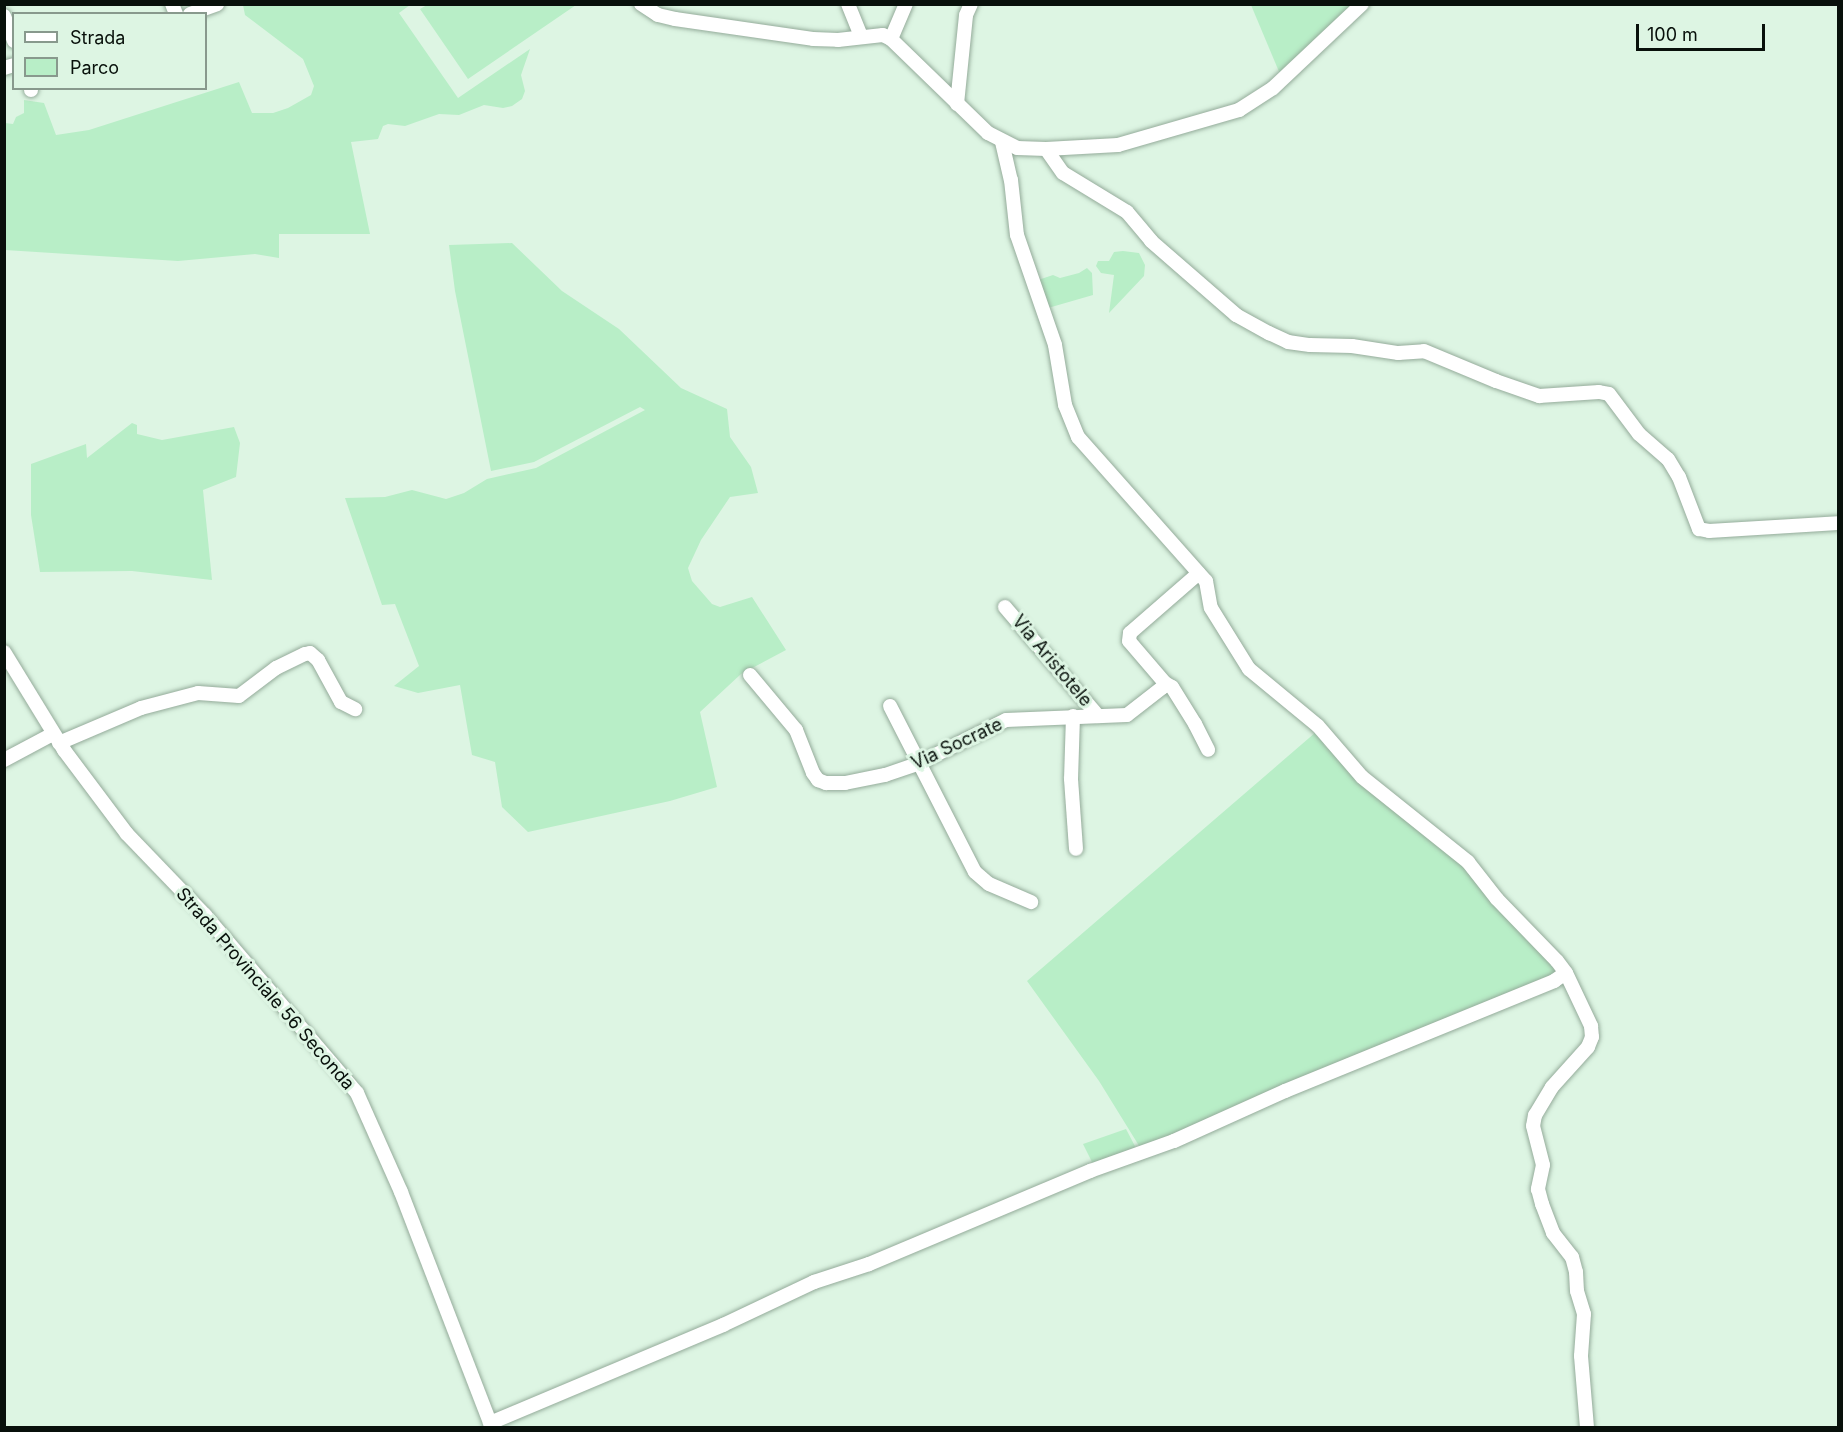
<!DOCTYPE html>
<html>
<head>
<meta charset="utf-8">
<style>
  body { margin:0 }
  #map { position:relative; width:1843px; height:1432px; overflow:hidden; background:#ddf5e3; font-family:Inter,sans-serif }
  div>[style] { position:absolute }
  .green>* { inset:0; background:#b8eec7 }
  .roads { filter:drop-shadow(0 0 2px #94ab9a) drop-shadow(0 0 2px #94ab9a) }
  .minor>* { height:14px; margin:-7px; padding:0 7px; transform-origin:7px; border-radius:7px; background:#fff }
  span { translate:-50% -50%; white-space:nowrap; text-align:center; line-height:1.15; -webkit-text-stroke:6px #ddf5e3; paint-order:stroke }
  .street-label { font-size:18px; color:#08100b }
  .frame { position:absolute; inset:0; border:6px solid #08100b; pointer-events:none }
  .legend { position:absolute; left:12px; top:12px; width:195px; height:78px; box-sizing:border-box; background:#ddf5e3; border:2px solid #88998d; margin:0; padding:8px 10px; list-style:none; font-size:18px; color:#08100b }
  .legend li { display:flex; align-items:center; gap:12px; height:30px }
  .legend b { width:30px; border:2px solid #88998d }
  .scale { position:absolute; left:1636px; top:24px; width:129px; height:27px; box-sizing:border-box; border:3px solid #08100b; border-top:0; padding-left:8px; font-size:18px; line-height:21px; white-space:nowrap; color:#08100b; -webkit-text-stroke:4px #ddf5e3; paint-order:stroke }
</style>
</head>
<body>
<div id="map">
  <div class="green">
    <div style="clip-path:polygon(243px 5px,410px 5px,399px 13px,458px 98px,530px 49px,521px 75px,525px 91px,522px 99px,512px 106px,503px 108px,484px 105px,459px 115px,439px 114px,405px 126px,388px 124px,383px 126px,378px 139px,351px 142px,370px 234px,279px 234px,279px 258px,255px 254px,178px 261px,5px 250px,5px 123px,13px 124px,16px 117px,24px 113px,24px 100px,44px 103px,56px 135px,89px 130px,239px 82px,252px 113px,273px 113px,288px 108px,311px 95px,314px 86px,303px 59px,245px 15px)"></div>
    <div style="clip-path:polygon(427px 5px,427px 4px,576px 5px,468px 79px,420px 9px)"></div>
    <div style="clip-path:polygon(1251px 5px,1355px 5px,1280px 74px)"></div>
    <div style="clip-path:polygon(512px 243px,562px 291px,619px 329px,681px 388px,727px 409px,730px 437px,751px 467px,758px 493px,730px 497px,701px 540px,688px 568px,692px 581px,712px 604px,720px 607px,752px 597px,786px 650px,741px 674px,700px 712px,717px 787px,670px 801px,528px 832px,502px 807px,495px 762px,472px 755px,460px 685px,418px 693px,394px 686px,419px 666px,395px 604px,382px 605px,345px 498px,385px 497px,412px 490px,446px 499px,464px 493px,487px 479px,536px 468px,645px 410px,640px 407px,534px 462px,491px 471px,455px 291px,449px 245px)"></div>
    <div style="clip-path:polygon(1123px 251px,1139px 253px,1145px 265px,1144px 276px,1109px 313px,1114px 275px,1101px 273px,1096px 266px,1098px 261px,1109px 261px,1114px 252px)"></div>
    <div style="clip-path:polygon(1087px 268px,1092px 273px,1093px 295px,1048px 308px,1038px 280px,1053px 275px,1060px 278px,1079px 273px)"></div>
    <div style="clip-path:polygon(132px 423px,137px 425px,137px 434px,162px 440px,234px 427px,240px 443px,236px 477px,203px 490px,212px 580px,132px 571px,40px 572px,31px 515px,31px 464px,86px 444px,87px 458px)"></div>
    <div style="clip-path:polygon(1316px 732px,1328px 741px,1324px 745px,1328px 749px,1332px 748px,1465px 865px,1560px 971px,1552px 979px,1141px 1149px,1099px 1081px,1027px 981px)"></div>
    <div style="clip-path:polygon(1126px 1129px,1137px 1150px,1094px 1166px,1083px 1144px)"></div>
  </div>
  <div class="roads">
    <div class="minor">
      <div style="left:172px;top:4px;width:11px;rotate:68deg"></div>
      <div style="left:641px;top:4px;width:20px;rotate:33deg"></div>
      <div style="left:658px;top:15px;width:17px;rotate:13deg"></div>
      <div style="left:675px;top:19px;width:139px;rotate:8.2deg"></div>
      <div style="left:813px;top:39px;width:25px;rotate:2deg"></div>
      <div style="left:838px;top:40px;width:45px;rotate:-6.3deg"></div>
      <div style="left:883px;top:35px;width:9px;rotate:27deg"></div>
      <div style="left:891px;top:39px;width:135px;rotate:44.1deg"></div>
      <div style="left:988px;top:133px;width:33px;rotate:27deg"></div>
      <div style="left:1017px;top:148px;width:29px;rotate:2deg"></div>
      <div style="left:1046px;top:149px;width:72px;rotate:-3.2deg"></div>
      <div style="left:1118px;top:145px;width:126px;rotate:-16.1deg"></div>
      <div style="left:1239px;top:110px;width:40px;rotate:-32.9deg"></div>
      <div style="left:1273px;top:88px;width:122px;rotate:-43.3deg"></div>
      <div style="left:848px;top:4px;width:35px;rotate:68deg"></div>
      <div style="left:190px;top:14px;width:29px;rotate:-20deg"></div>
      <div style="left:4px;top:16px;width:27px;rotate:68deg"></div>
      <div style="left:891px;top:39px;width:38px;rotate:-67deg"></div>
      <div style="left:4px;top:68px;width:10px;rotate:-17deg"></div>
      <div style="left:31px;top:88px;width:2px;rotate:90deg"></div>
      <div style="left:957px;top:104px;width:89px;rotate:-84.2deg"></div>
      <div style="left:966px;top:15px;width:12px;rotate:-66deg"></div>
      <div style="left:1002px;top:142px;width:39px;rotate:77deg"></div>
      <div style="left:1011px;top:180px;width:55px;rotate:83.8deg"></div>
      <div style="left:1017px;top:235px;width:116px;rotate:70.9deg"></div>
      <div style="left:1055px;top:345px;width:61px;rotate:80.5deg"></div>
      <div style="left:1065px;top:405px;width:35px;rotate:68deg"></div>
      <div style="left:1078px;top:437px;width:193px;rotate:48.4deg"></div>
      <div style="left:1206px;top:581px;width:27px;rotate:80deg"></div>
      <div style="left:1211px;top:608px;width:72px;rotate:58.1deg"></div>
      <div style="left:1249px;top:669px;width:89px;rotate:39.6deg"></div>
      <div style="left:1318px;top:726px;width:67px;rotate:49.2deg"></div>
      <div style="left:1362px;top:777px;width:136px;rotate:38.7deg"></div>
      <div style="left:1468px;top:862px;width:47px;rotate:51.9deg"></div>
      <div style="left:1497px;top:899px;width:86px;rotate:45.9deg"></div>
      <div style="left:1557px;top:961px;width:15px;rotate:53deg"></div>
      <div style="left:1566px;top:973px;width:59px;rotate:64.7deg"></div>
      <div style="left:1591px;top:1026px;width:11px;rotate:85deg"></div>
      <div style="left:1592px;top:1037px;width:11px;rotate:112deg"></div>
      <div style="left:1588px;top:1047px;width:54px;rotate:132deg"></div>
      <div style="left:1552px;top:1087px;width:33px;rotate:121deg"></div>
      <div style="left:1535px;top:1115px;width:11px;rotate:100deg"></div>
      <div style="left:1533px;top:1126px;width:40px;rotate:75.6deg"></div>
      <div style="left:1543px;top:1165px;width:25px;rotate:102deg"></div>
      <div style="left:1538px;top:1189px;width:16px;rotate:75deg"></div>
      <div style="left:1542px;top:1204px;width:31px;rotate:69deg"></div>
      <div style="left:1553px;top:1233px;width:31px;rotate:52deg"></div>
      <div style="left:1572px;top:1257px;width:16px;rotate:75deg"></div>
      <div style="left:1576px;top:1272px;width:19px;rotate:87deg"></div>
      <div style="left:1577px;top:1291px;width:24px;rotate:73deg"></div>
      <div style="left:1584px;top:1314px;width:42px;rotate:94.1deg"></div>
      <div style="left:1581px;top:1356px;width:72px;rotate:85.2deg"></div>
      <div style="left:1046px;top:149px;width:29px;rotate:55deg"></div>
      <div style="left:1063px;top:173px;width:75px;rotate:31.4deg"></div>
      <div style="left:1127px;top:212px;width:38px;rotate:50deg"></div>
      <div style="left:1151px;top:241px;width:113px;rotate:41deg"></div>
      <div style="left:1236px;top:315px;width:38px;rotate:29deg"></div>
      <div style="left:1269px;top:333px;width:21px;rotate:25deg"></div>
      <div style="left:1288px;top:342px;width:22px;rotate:8deg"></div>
      <div style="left:1310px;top:345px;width:42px;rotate:1.4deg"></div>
      <div style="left:1352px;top:346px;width:47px;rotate:8.7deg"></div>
      <div style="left:1398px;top:353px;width:26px;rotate:-4deg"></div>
      <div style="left:1424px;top:351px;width:78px;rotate:22.6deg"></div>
      <div style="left:1496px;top:381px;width:46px;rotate:19.2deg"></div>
      <div style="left:1539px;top:396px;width:60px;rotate:-3.8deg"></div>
      <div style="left:1599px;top:392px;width:10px;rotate:11deg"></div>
      <div style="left:1609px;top:394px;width:50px;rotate:53.1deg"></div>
      <div style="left:1639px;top:434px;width:38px;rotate:41deg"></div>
      <div style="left:1668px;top:459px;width:21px;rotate:59deg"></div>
      <div style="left:1679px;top:477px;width:56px;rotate:69deg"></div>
      <div style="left:1699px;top:529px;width:10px;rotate:11deg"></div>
      <div style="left:1709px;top:531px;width:129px;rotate:-3.5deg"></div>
      <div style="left:1005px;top:607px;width:143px;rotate:49.5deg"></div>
      <div style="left:4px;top:652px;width:115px;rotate:58.5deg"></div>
      <div style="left:64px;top:750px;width:105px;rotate:53.1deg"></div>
      <div style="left:127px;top:834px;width:112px;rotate:46.1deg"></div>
      <div style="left:205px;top:915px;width:234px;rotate:49.5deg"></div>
      <div style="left:357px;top:1093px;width:108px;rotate:66deg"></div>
      <div style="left:401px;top:1192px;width:253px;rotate:68.9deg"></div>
      <div style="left:750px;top:675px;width:72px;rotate:50.1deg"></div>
      <div style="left:796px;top:730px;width:46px;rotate:68.4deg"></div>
      <div style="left:813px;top:773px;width:9px;rotate:54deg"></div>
      <div style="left:818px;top:780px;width:9px;rotate:21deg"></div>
      <div style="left:826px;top:783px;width:19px"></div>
      <div style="left:845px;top:783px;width:41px;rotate:-11.3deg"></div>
      <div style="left:885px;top:775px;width:36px;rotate:-19deg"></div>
      <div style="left:919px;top:763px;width:97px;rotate:-26.3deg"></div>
      <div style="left:1006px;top:720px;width:121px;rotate:-2.4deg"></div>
      <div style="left:1127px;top:715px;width:46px;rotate:-37.9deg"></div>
      <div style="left:1163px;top:687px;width:4px;rotate:-63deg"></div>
      <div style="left:1165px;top:683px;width:55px;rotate:-130.6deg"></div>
      <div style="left:1129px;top:641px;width:8px;rotate:-83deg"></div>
      <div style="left:1130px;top:633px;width:91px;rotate:-41deg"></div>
      <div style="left:1165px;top:683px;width:8px;rotate:30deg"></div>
      <div style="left:1172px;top:687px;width:44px;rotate:58.1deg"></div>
      <div style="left:1195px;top:724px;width:29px;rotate:63deg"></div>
      <div style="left:890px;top:706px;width:186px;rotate:62.9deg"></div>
      <div style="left:975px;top:872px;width:18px;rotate:41deg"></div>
      <div style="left:989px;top:884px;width:46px;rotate:23.2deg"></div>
      <div style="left:1073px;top:716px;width:63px;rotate:91.8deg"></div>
      <div style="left:1071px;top:779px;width:70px;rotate:85.9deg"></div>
      <div style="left:59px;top:743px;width:89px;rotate:-23.1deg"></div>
      <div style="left:141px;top:708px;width:59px;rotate:-14.7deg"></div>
      <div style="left:198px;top:693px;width:41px;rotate:4.2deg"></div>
      <div style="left:239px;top:696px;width:46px;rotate:-37.1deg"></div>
      <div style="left:276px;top:668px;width:32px;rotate:-26deg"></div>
      <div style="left:305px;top:654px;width:5px;rotate:-11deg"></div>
      <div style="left:310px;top:653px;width:11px;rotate:41deg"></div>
      <div style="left:318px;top:660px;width:48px;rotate:61.3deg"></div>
      <div style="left:341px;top:702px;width:16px;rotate:27deg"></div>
      <div style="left:4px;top:760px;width:55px;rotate:-28deg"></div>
      <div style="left:490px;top:1423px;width:253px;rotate:-22.8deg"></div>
      <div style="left:723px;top:1325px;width:101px;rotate:-25.3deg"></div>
      <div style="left:814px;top:1282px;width:58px;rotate:-18.1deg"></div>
      <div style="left:869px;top:1264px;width:240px;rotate:-22.8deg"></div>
      <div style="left:1090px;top:1171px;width:89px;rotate:-19.7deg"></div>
      <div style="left:1174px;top:1141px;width:122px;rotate:-24.2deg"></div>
      <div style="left:1285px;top:1091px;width:291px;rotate:-22.2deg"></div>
      <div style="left:1554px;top:981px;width:14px;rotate:-34deg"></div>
    </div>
  </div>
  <div class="street-label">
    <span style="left:1052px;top:661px;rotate:50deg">Via Aristotele</span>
    <span style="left:957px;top:744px;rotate:-25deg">Via Socrate</span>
    <span style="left:265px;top:989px;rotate:49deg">Strada Provinciale 56 Seconda</span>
  </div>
  <div class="frame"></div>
  <ul class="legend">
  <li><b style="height:8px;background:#fff"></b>Strada</li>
  <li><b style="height:16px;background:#b8eec7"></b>Parco</li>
  </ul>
  <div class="scale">100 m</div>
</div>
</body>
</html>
